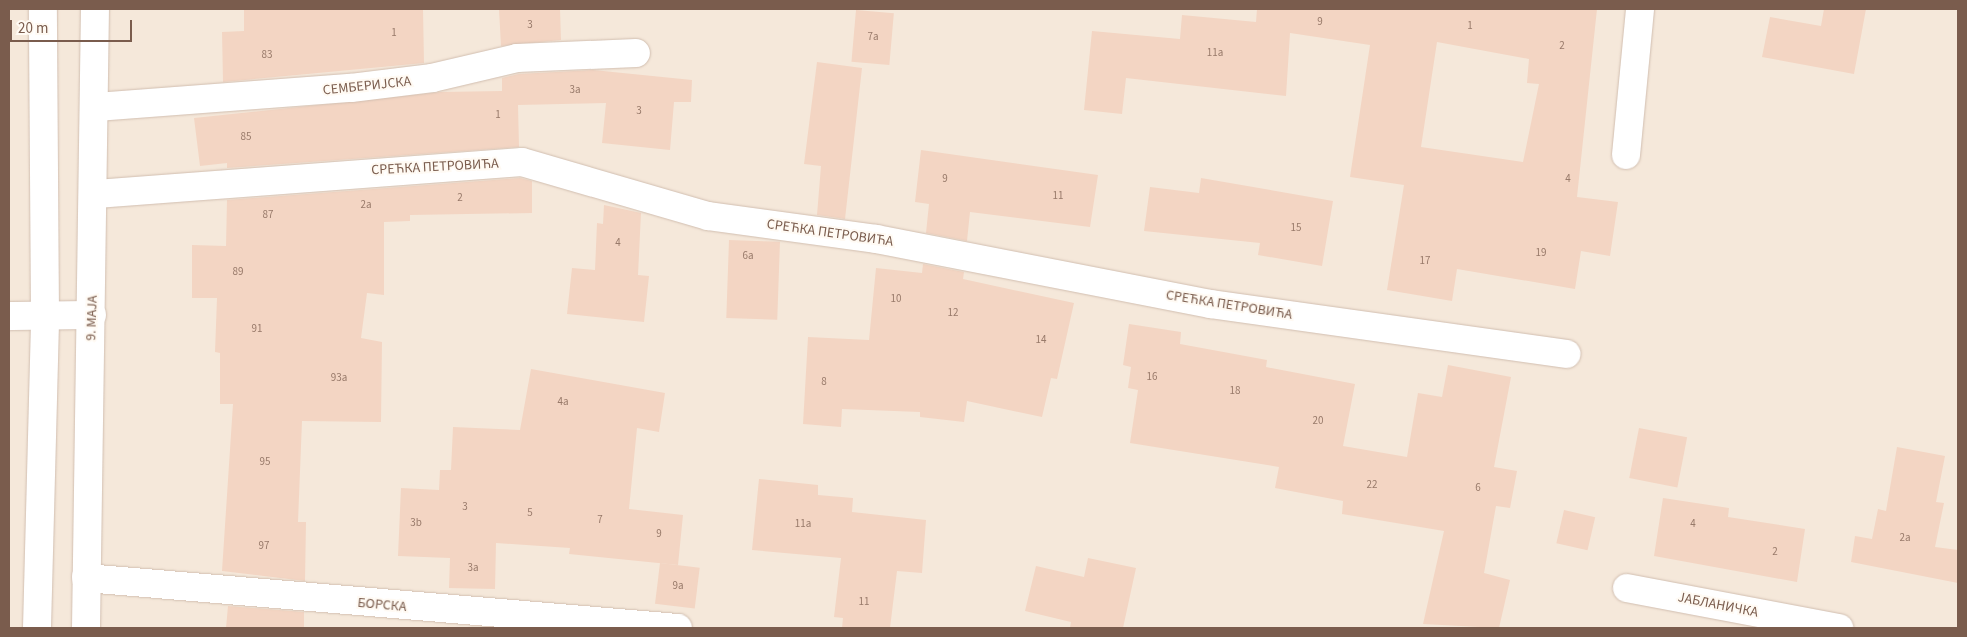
<!DOCTYPE html>
<html>
<head>
<meta charset="utf-8">
<style>
  body { margin:0 }
  #map { position:relative; width:1967px; height:637px; overflow:hidden; background:#fdf6ec; font-family:"Source Sans 3",sans-serif }
  div>[style] { position:absolute }
  .residential>* { inset:0; background:#f5e8da; transform-origin:0 0 }
  .building>* { inset:0; background:#f3d5c3; transform-origin:0 0 }
  .roads { filter:drop-shadow(0 0 1px #d1beb0) drop-shadow(0 0 1px #d1beb0) }
  .minor>* { height:28px; margin:-14px; padding:0 14px; transform-origin:14px; border-radius:14px; background:#fff }
  .secondary>* { height:28px; margin:-14px; padding:0 14px; transform-origin:14px; border-radius:14px; background:#fff }
  span { translate:-50% -50%; white-space:nowrap; text-align:center; line-height:1.15; -webkit-text-stroke:4px #fffaf3; paint-order:stroke }
  .number-label { font-size:11px; color:#987a6a }
  .number-label span { -webkit-text-stroke-width:0 }
  .street-label { font-size:14px; color:#7a5c4d }
  .frame { position:absolute; inset:0; border:10px solid #7a5c4d; pointer-events:none }
  .scale { position:absolute; left:10px; top:20px; width:122px; height:22px; box-sizing:border-box; border:2px solid #7a5c4d; border-top:0; padding-left:6px; font-size:15px; line-height:18px; white-space:nowrap; color:#7a5c4d; -webkit-text-stroke:4px #fffaf3; paint-order:stroke }
</style>
</head>
<body>
<div id="map">
  <div class="residential">
    <div style="left:9px;top:9px;width:1949px;height:619px"></div>
  </div>
  <div class="building">
    <div style="clip-path:polygon(244px 9px,423px 9px,424px 63px,223px 82px,222px 32px,244px 31px)"></div>
    <div style="clip-path:polygon(499px 9px,560px 9px,561px 40px,501px 46px)"></div>
    <div style="clip-path:polygon(evenodd,1257px 9px,1597px 9px,1577px 197px,1618px 202px,1610px 256px,1581px 251px,1575px 289px,1457px 269px,1452px 301px,1387px 290px,1404px 185px,1350px 177px,1370px 45px,1290px 33px,1286px 96px,1126px 78px,1122px 114px,1084px 110px,1092px 31px,1180px 39px,1182px 15px,1256px 22px,1257px 9px,1437px 42px,1529px 59px,1527px 83px,1539px 84px,1523px 162px,1421px 147px,1437px 42px)"></div>
    <div style="clip-path:polygon(1824px 9px,1866px 9px,1854px 74px,1762px 57px,1770px 17px,1821px 26px)"></div>
    <div style="left:856px;top:10px;width:38px;height:52px;rotate:5deg"></div>
    <div style="clip-path:polygon(817px 62px,862px 68px,845px 219px,817px 215px,821px 166px,804px 164px)"></div>
    <div style="clip-path:polygon(593px 70px,692px 80px,691px 102px,674px 102px,670px 150px,602px 143px,606px 103px,518px 105px,519px 147px,227px 168px,227px 163px,200px 166px,194px 118px,441px 92px,502px 91px,502px 78px,519px 74px)"></div>
    <div style="clip-path:polygon(921px 150px,1098px 175px,1090px 227px,970px 212px,967px 241px,926px 233px,929px 204px,915px 202px)"></div>
    <div style="clip-path:polygon(520px 178px,532px 181px,532px 213px,410px 215px,410px 221px,384px 222px,384px 295px,367px 293px,361px 338px,382px 342px,381px 422px,302px 421px,298px 522px,306px 522px,305px 581px,222px 571px,233px 404px,220px 404px,220px 353px,215px 352px,217px 298px,192px 298px,192px 245px,226px 246px,227px 200px)"></div>
    <div style="clip-path:polygon(1201px 178px,1333px 201px,1322px 266px,1258px 255px,1260px 243px,1144px 231px,1150px 187px,1199px 193px)"></div>
    <div style="clip-path:polygon(604px 205px,641px 213px,638px 275px,649px 276px,644px 322px,567px 314px,572px 268px,595px 270px,597px 223px,603px 224px)"></div>
    <div style="left:729px;top:240px;width:51px;height:78px;rotate:2deg"></div>
    <div style="clip-path:polygon(923px 264px,964px 272px,963px 279px,1074px 303px,1057px 379px,1051px 378px,1042px 417px,967px 401px,964px 422px,920px 417px,920px 412px,842px 409px,841px 427px,803px 424px,808px 337px,869px 340px,876px 268px,922px 273px)"></div>
    <div style="clip-path:polygon(1129px 324px,1181px 332px,1180px 344px,1267px 360px,1266px 367px,1355px 384px,1343px 446px,1407px 457px,1418px 393px,1442px 397px,1448px 365px,1511px 377px,1494px 467px,1517px 471px,1510px 508px,1496px 506px,1484px 573px,1510px 580px,1499px 628px,1423px 624px,1444px 531px,1342px 514px,1343px 501px,1275px 488px,1279px 467px,1130px 443px,1138px 390px,1128px 388px,1131px 367px,1123px 365px)"></div>
    <div style="clip-path:polygon(531px 369px,665px 393px,659px 432px,637px 428px,629px 509px,683px 515px,678px 565px,569px 554px,570px 548px,496px 543px,495px 589px,449px 588px,450px 558px,398px 556px,401px 488px,439px 490px,440px 470px,451px 470px,453px 427px,520px 430px)"></div>
    <div style="left:1639px;top:428px;width:49px;height:51px;rotate:11deg"></div>
    <div style="clip-path:polygon(1897px 447px,1945px 456px,1936px 502px,1944px 503px,1935px 547px,1958px 550px,1958px 583px,1851px 562px,1855px 536px,1872px 539px,1878px 509px,1886px 511px)"></div>
    <div style="clip-path:polygon(759px 479px,818px 485px,818px 495px,853px 498px,852px 512px,926px 520px,922px 573px,897px 571px,890px 628px,842px 628px,843px 618px,834px 617px,841px 558px,752px 550px)"></div>
    <div style="clip-path:polygon(1663px 498px,1729px 508px,1728px 517px,1805px 529px,1797px 582px,1654px 556px)"></div>
    <div style="left:1564px;top:510px;width:32px;height:34px;rotate:13deg"></div>
    <div style="clip-path:polygon(1088px 558px,1136px 568px,1123px 628px,1070px 628px,1071px 622px,1025px 611px,1036px 566px,1084px 577px)"></div>
    <div style="left:660px;top:563px;width:40px;height:41px;rotate:7deg"></div>
    <div style="clip-path:polygon(228px 606px,304px 612px,304px 628px,226px 628px)"></div>
  </div>
  <div class="roads">
    <div class="minor">
      <div style="left:96px;top:107px;width:256px;rotate:-4.3deg"></div>
      <div style="left:351px;top:88px;width:82px;rotate:-7deg"></div>
      <div style="left:432px;top:78px;width:87px;rotate:-13.2deg"></div>
      <div style="left:517px;top:58px;width:119px;rotate:-2.4deg"></div>
      <div style="left:1626px;top:155px;width:147px;rotate:-84.5deg"></div>
      <div style="left:96px;top:194px;width:427px;rotate:-4.3deg"></div>
      <div style="left:522px;top:162px;width:194px;rotate:16.2deg"></div>
      <div style="left:708px;top:216px;width:170px;rotate:7.8deg"></div>
      <div style="left:876px;top:239px;width:341px;rotate:11deg"></div>
      <div style="left:1211px;top:304px;width:359px;rotate:8deg"></div>
      <div style="left:9px;top:316px;width:83px;rotate:-0.7deg"></div>
      <div style="left:86px;top:578px;width:594px;rotate:4.83deg"></div>
      <div style="left:1627px;top:588px;width:216px;rotate:10.7deg"></div>
      <div style="left:37px;top:628px;width:312px;rotate:-88.5deg"></div>
      <div style="left:45px;top:316px;width:307px;rotate:-90.4deg"></div>
    </div>
    <div class="secondary">
      <div style="left:86px;top:628px;width:619px;rotate:-89.17deg"></div>
    </div>
  </div>
  <div class="number-label">
    <span style="left:1320px;top:22px">9</span>
    <span style="left:530px;top:25px">3</span>
    <span style="left:1470px;top:26px">1</span>
    <span style="left:394px;top:33px">1</span>
    <span style="left:873px;top:37px">7a</span>
    <span style="left:1562px;top:46px">2</span>
    <span style="left:1215px;top:53px">11a</span>
    <span style="left:267px;top:55px">83</span>
    <span style="left:575px;top:90px">3a</span>
    <span style="left:639px;top:111px">3</span>
    <span style="left:498px;top:115px">1</span>
    <span style="left:246px;top:137px">85</span>
    <span style="left:945px;top:179px">9</span>
    <span style="left:1568px;top:179px">4</span>
    <span style="left:1058px;top:196px">11</span>
    <span style="left:460px;top:198px">2</span>
    <span style="left:366px;top:205px">2a</span>
    <span style="left:268px;top:215px">87</span>
    <span style="left:1296px;top:228px">15</span>
    <span style="left:618px;top:243px">4</span>
    <span style="left:1541px;top:253px">19</span>
    <span style="left:748px;top:256px">6a</span>
    <span style="left:1425px;top:261px">17</span>
    <span style="left:238px;top:272px">89</span>
    <span style="left:896px;top:299px">10</span>
    <span style="left:953px;top:313px">12</span>
    <span style="left:257px;top:329px">91</span>
    <span style="left:1041px;top:340px">14</span>
    <span style="left:1152px;top:377px">16</span>
    <span style="left:339px;top:378px">93a</span>
    <span style="left:824px;top:382px">8</span>
    <span style="left:1235px;top:391px">18</span>
    <span style="left:563px;top:402px">4a</span>
    <span style="left:1318px;top:421px">20</span>
    <span style="left:265px;top:462px">95</span>
    <span style="left:1372px;top:485px">22</span>
    <span style="left:1478px;top:488px">6</span>
    <span style="left:465px;top:507px">3</span>
    <span style="left:530px;top:513px">5</span>
    <span style="left:600px;top:520px">7</span>
    <span style="left:416px;top:523px">3b</span>
    <span style="left:803px;top:524px">11a</span>
    <span style="left:1693px;top:524px">4</span>
    <span style="left:659px;top:534px">9</span>
    <span style="left:1905px;top:538px">2a</span>
    <span style="left:264px;top:546px">97</span>
    <span style="left:1775px;top:552px">2</span>
    <span style="left:473px;top:568px">3a</span>
    <span style="left:678px;top:586px">9a</span>
    <span style="left:864px;top:602px">11</span>
  </div>
  <div class="street-label">
    <span style="left:367px;top:86px;rotate:-6deg">СЕМБЕРИЈСКА</span>
    <span style="left:435px;top:167px;rotate:-3deg">СРЕЋКА ПЕТРОВИЋА</span>
    <span style="left:830px;top:233px;rotate:8deg">СРЕЋКА ПЕТРОВИЋА</span>
    <span style="left:1229px;top:305px;rotate:9deg">СРЕЋКА ПЕТРОВИЋА</span>
    <span style="left:92px;top:318px;rotate:-88deg">9. МАЈА</span>
    <span style="left:382px;top:605px;rotate:5deg">БОРСКА</span>
    <span style="left:1718px;top:605px;rotate:11deg">ЈАБЛАНИЧКА</span>
  </div>
  <div class="frame"></div>
  <div class="scale">20 m</div>
</div>
</body>
</html>
